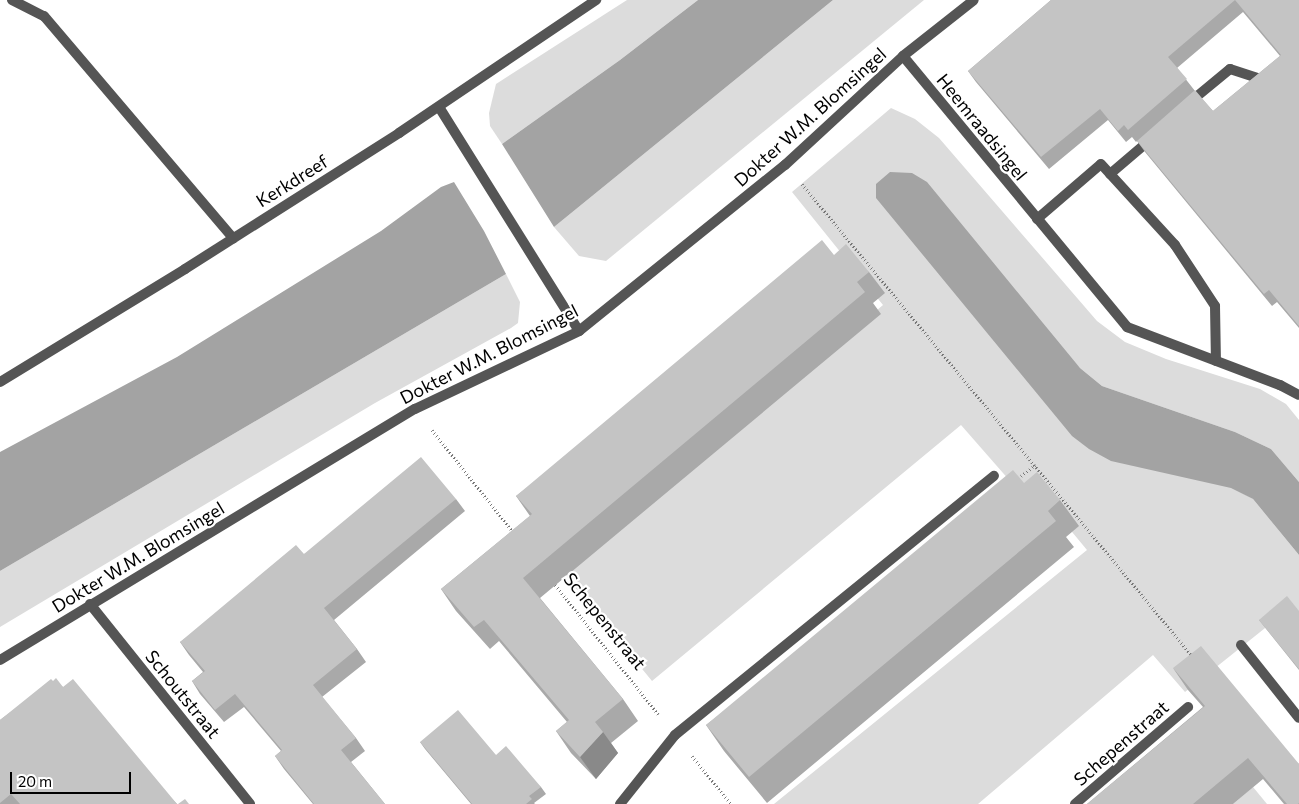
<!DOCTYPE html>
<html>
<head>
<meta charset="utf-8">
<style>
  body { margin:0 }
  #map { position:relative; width:1299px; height:804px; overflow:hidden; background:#fff; font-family:Commissioner,sans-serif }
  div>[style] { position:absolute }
  .green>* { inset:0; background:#dcdcdc }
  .water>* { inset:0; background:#a3a3a3 }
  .path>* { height:3px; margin-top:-1.5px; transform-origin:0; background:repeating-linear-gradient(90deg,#777 0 1px,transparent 0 3.5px) }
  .lane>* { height:10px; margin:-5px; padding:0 5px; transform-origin:5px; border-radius:5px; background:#555 }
  .street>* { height:10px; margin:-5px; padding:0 5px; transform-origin:5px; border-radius:5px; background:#555 }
  .wall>* { inset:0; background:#a9a9a9 }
  .shaded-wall>* { inset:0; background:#898989 }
  .building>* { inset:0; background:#c4c4c4 }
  span { translate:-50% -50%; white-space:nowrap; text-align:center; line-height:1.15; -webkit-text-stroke:4.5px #fff; paint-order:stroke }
  .street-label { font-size:18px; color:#000 }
  .scale { position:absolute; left:10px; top:772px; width:121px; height:22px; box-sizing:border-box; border:2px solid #000; border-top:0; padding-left:6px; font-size:15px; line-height:18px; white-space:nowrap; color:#000; -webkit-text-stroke:4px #fff; paint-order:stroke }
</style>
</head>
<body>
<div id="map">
  <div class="green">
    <div style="clip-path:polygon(627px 0,698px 0,620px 60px,502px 144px,490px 126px,489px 113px,496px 84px)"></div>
    <div style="clip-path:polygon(833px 0,924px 0,606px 261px,579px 256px,554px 227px)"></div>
    <div style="clip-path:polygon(891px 108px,915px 119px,939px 138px,1097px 321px,1125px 342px,1166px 359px,1260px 389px,1286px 404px,1299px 420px,1299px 482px,1271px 449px,1235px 432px,1102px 386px,1080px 368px,890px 172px,1184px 476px,1231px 487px,1253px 499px,1299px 555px,1299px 621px,1289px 609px,1185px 692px,1153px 655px,978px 804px,774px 804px,1087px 550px,1029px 480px,1017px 489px,961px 425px,652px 681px,565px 575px,883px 305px,792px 192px)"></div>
    <div style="clip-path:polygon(506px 274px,520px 302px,518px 323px,511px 328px,375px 403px,0 627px,0 571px)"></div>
    <div style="clip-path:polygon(1253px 787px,1267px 804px,1233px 804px)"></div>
  </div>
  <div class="water">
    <div style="clip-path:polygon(698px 0,833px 0,554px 227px,502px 144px,620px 60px)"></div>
    <div style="clip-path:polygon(890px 172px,912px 173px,927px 182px,1080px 368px,1102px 386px,1235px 432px,1271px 449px,1299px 482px,1299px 555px,1253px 499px,1231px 488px,1111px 461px,1089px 449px,1072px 436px,876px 198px,876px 184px)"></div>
    <div style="clip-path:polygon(454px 182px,484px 231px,506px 274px,0 571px,0 452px,177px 357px,381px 231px,441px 187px)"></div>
  </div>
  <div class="path">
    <div style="left:802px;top:184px;width:614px;rotate:50.42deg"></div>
    <div style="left:432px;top:430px;width:130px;rotate:51.5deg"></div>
    <div style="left:1021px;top:476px;width:18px;rotate:-38deg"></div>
    <div style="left:553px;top:582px;width:169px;rotate:51.5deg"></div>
    <div style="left:692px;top:756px;width:62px;rotate:50.9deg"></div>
  </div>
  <div class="lane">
    <div style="left:12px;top:0;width:36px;rotate:27deg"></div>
    <div style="left:44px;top:16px;width:292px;rotate:49.6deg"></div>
    <div style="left:1190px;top:102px;width:52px;rotate:-39.5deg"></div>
    <div style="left:1230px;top:69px;width:33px;rotate:18deg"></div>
    <div style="left:1110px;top:174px;width:54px;rotate:-40.5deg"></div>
    <div style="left:1241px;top:645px;width:93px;rotate:51.5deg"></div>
  </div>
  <div class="street">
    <div style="left:903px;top:56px;width:352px;rotate:50.4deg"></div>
    <div style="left:1127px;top:327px;width:164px;rotate:20.8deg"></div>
    <div style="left:1280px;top:385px;width:21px;rotate:28deg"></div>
    <div style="left:439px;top:107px;width:264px;rotate:58deg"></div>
    <div style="left:1037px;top:219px;width:84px;rotate:-40.7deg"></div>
    <div style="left:1101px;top:164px;width:110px;rotate:47.6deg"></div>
    <div style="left:1175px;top:245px;width:73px;rotate:56.7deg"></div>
    <div style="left:1215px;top:306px;width:55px;rotate:89deg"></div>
    <div style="left:0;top:382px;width:217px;rotate:-31.4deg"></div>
    <div style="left:185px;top:269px;width:254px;rotate:-32.4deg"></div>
    <div style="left:399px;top:133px;width:238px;rotate:-34deg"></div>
    <div style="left:90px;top:604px;width:256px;rotate:51.3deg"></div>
    <div style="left:0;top:660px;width:485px;rotate:-31.2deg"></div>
    <div style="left:415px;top:409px;width:182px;rotate:-25.4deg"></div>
    <div style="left:579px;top:331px;width:265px;rotate:-38.9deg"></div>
    <div style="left:785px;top:165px;width:161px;rotate:-42.7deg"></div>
    <div style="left:903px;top:56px;width:90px;rotate:-38.3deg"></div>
    <div style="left:620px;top:804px;width:88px;rotate:-51.4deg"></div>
    <div style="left:675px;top:735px;width:411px;rotate:-39.1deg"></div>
    <div style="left:1075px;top:804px;width:149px;rotate:-40.6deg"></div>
  </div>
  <div class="wall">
    <div style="clip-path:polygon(evenodd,1051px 0,1299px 0,1299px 328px,1277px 302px,1272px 306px,1145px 152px,1137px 141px,1136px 142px,1132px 137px,1126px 142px,1108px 120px,1049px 169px,976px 82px,968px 71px,1051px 0,1243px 12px,1280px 56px,1213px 111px,1195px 91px,1177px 68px,1243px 12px)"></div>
    <div style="clip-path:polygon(834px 255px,869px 272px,885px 293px,873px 303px,881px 314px,540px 598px,623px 699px,638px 721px,611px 743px,618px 753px,596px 779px,571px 753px,556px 731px,567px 722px,499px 641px,490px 649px,456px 611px,441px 589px,530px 516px,516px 496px)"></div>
    <div style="clip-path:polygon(1024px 483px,1060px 500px,1079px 526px,1066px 537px,1074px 547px,767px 803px,724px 751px,706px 725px)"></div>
    <div style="clip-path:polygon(456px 499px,465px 511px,334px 620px,357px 649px,366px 662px,322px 697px,356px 738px,365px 751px,351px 762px,385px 804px,313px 804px,284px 769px,275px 756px,281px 751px,244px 707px,224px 722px,200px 694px,192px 681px,203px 672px,189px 655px,180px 642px,304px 554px)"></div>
    <div style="clip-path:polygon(1299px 611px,1299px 670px,1259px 620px)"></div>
    <div style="clip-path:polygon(1173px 668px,1299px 764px,1299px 804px,1284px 804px,1263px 779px,1233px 804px,1087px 804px,1203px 707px,1188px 690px)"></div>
    <div style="clip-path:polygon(53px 681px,63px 687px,177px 804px,0 804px,0 720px)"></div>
    <div style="clip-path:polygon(420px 742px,496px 755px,541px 787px,546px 794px,534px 803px,535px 804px,471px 804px,425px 749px)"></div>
  </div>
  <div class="shaded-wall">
    <div style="clip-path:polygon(603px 732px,618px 753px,596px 779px,580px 757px)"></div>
  </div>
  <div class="building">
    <div style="clip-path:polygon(1051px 0,1299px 0,1299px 326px,1269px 290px,1264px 294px,1137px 141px,1195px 90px,1213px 111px,1281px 55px,1235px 0,1168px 57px,1187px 79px,1128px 130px,1124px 125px,1118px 131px,1100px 109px,1041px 157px,968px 71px)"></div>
    <div style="clip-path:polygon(822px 240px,834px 255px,846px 244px,869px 272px,857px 282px,865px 292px,523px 578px,623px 699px,595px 722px,603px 732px,580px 757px,556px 731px,569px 720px,484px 620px,474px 627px,441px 589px,532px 514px,516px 496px)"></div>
    <div style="clip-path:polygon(421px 457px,456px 499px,324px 608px,357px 649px,313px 685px,356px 738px,341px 750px,385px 804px,314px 804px,275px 756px,282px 750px,235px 694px,215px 710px,192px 681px,205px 671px,180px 642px,296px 545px,304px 554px)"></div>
    <div style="clip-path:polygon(1013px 470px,1024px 483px,1037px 472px,1060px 500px,1048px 511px,1056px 521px,749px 777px,706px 725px)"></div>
    <div style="clip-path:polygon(1287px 596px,1299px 611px,1299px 669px,1259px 620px)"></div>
    <div style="clip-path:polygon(1201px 646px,1299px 764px,1299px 803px,1298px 804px,1287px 804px,1248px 758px,1193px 804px,1087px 804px,1205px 706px,1173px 668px)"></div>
    <div style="clip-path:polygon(56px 678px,63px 687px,73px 679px,177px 804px,20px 804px,11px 794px,0 803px,0 720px,51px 679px,53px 681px)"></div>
    <div style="clip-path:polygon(458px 710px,496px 755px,506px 746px,541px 787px,529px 796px,532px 799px,526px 804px,472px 804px,420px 742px)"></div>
    <div style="clip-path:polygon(185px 799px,189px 804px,178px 804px)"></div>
  </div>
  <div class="street-label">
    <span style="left:810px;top:117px;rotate:-42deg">Dokter W.M. Blomsingel</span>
    <span style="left:982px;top:127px;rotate:51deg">Heemraadsingel</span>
    <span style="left:292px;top:181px;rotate:-32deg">Kerkdreef</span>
    <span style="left:489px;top:354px;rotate:-27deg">Dokter W.M. Blomsingel</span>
    <span style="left:138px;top:557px;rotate:-31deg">Dokter W.M. Blomsingel</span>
    <span style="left:605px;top:621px;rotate:51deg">Schepenstraat</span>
    <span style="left:183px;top:694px;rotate:51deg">Schoutstraat</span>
    <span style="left:1121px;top:743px;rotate:-41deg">Schepenstraat</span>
  </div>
  <div class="scale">20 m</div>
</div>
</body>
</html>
